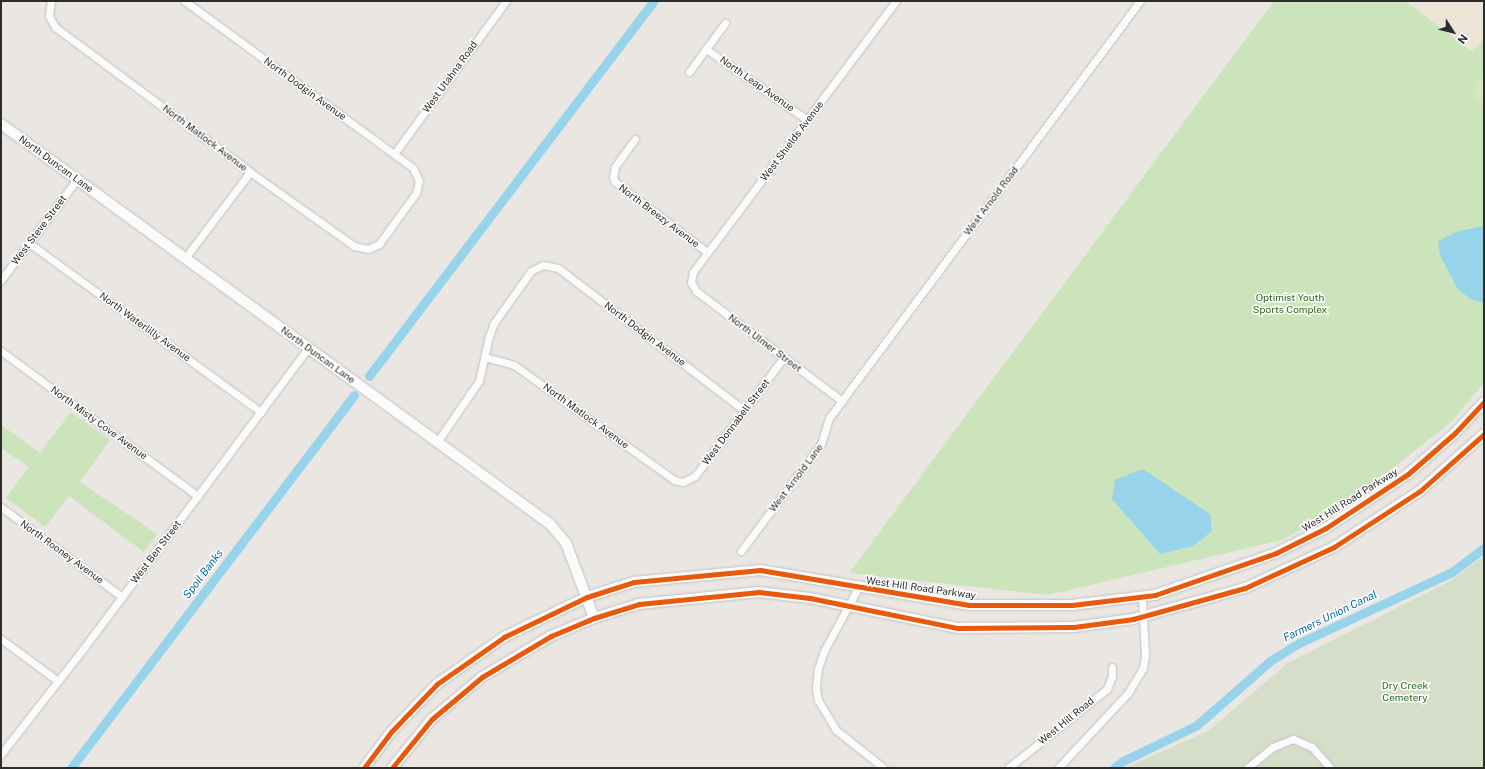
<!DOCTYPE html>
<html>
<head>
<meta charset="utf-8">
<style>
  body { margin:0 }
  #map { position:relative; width:1485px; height:769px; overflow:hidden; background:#eae6e2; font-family:"Public Sans",sans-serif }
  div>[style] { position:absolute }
  .education>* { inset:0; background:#ece5d7 }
  .green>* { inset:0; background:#cce4bc }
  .cemetery>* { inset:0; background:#d6deca }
  .pitch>* { inset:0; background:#d6e8b9 }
  .water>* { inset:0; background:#97d3ea }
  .canal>* { height:9px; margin:-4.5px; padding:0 4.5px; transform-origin:4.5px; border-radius:4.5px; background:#97d3ea }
  .roads { filter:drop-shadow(0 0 1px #c3c2c3) drop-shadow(0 0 1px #c3c2c3) }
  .street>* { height:7px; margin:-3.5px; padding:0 3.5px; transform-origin:3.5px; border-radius:3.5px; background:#fcfbfb }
  .secondary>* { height:10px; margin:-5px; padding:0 5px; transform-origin:5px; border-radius:5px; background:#fcfbfb }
  .cycleway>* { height:5px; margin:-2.5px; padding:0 2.5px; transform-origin:2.5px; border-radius:2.5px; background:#e8590c }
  span { translate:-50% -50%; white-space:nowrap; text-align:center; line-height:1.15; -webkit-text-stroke:3px #fff; paint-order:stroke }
  .street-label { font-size:10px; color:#2c2c2c }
  .park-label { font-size:10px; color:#2a691c }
  .water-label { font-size:11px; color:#0f6a9d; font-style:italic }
  .frame { position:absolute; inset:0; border:2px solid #2c2c2c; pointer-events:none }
  .north { position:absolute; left:1433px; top:12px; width:40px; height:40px; -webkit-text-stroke:3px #fff; paint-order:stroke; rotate:126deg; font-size:11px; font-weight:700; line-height:16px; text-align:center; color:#2c2c2c }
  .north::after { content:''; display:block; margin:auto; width:14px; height:18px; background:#2c2c2c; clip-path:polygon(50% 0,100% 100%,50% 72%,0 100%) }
</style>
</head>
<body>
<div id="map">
  <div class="education">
    <div style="clip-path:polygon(1414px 1px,1484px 1px,1484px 38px,1473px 52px,1411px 5px)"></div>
  </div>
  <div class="green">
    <div style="clip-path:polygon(1274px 1px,1405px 1px,1473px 52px,1484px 38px,1484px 383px,1451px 422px,1355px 498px,1282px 540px,1048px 595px,849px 573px)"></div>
    <div style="clip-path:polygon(71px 412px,110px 440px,80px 482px,157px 534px,144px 552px,69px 496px,45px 527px,6px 498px,29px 467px,1px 448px,1px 425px,40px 453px)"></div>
  </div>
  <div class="cemetery">
    <div style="clip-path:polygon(1484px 556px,1484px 768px,1125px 768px,1208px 731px,1288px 663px,1452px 580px)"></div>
  </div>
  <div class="pitch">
    <div style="clip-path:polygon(1484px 76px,1484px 104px,1471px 95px)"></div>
  </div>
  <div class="water">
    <div style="clip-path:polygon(1484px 226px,1484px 303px,1470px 299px,1457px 288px,1440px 255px,1438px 241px,1459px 231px)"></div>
    <div style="clip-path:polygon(1143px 469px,1210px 514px,1212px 531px,1193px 546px,1160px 554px,1112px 499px,1115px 480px)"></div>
  </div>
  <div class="canal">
    <div style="left:369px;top:376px;width:471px;rotate:-52.8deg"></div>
    <div style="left:71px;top:768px;width:468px;rotate:-52.8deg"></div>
    <div style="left:1114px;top:768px;width:11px;rotate:-38deg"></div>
    <div style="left:1123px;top:761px;width:82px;rotate:-25.9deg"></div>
    <div style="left:1197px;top:725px;width:97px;rotate:-41.2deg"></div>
    <div style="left:1270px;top:661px;width:34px;rotate:-32deg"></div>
    <div style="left:1299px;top:643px;width:169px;rotate:-24.9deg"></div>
    <div style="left:1452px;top:572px;width:40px;rotate:-37deg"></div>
  </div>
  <div class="roads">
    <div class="street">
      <div style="left:51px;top:1px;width:15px;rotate:98deg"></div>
      <div style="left:49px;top:16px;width:13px;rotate:61deg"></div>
      <div style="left:55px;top:27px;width:243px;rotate:36.6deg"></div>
      <div style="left:250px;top:172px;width:128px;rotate:35.4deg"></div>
      <div style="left:354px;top:246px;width:14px;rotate:12deg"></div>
      <div style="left:368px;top:249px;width:12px;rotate:-24deg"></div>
      <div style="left:379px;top:244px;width:63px;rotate:-54deg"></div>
      <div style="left:416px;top:193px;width:12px;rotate:-76deg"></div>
      <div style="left:419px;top:181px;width:14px;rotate:-115deg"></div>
      <div style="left:413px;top:168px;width:283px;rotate:-143.8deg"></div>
      <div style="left:706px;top:49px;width:123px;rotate:35.1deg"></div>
      <div style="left:689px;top:72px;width:61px;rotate:-53.7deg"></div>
      <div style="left:635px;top:139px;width:34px;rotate:126deg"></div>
      <div style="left:615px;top:167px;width:10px;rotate:101deg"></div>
      <div style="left:613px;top:177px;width:5px;rotate:68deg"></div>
      <div style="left:615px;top:182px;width:116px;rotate:37.3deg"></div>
      <div style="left:394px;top:154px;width:190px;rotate:-53.8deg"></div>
      <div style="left:29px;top:243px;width:287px;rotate:36.1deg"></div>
      <div style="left:185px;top:258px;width:108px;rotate:-52.9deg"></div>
      <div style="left:1px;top:280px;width:126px;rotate:-53deg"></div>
      <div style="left:1px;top:351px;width:245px;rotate:36.4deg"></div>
      <div style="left:485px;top:357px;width:30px;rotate:15deg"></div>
      <div style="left:514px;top:365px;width:197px;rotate:35.7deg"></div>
      <div style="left:674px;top:480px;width:9px;rotate:13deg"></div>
      <div style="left:683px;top:482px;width:13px;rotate:-27deg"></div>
      <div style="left:695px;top:476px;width:149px;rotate:-53.2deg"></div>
      <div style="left:842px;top:401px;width:183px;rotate:-143deg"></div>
      <div style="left:696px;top:291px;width:10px;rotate:-119deg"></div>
      <div style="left:691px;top:282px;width:10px;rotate:-79deg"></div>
      <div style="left:693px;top:272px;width:339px;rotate:-53.2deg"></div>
      <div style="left:437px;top:442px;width:74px;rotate:-55.5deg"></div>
      <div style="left:479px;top:381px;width:46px;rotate:-77.5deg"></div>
      <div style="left:489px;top:336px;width:14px;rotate:-69deg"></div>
      <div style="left:494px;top:323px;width:64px;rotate:-54.6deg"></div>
      <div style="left:531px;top:271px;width:13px;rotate:-27deg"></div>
      <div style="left:543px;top:265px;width:15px;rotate:11deg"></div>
      <div style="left:558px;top:268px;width:234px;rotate:37.4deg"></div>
      <div style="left:1px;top:507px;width:151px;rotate:36.6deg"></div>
      <div style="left:741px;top:551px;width:134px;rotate:-53.2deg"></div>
      <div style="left:821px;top:444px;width:27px;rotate:-73deg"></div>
      <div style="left:829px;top:418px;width:520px;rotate:-53.28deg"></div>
      <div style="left:858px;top:588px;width:72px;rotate:118.4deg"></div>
      <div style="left:824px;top:651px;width:18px;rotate:109deg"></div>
      <div style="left:818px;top:668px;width:20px;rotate:96deg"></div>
      <div style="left:816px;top:688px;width:12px;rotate:81deg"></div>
      <div style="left:818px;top:700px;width:35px;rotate:59deg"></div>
      <div style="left:836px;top:730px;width:61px;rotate:38.4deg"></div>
      <div style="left:1px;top:639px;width:71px;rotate:36.4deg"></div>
      <div style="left:1px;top:754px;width:133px;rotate:-52deg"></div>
      <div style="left:83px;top:649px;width:376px;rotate:-53.2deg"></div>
      <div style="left:1008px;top:768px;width:127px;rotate:-38.6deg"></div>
      <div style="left:1107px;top:689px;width:14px;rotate:-69deg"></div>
      <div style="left:1112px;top:676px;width:9px;rotate:-90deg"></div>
      <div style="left:1058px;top:768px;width:103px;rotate:-47deg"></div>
      <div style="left:1128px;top:693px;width:29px;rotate:-59deg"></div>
      <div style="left:1143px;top:668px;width:13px;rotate:-81deg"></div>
      <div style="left:1145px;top:655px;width:59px;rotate:-92.9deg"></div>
      <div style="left:1247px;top:768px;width:33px;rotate:-39deg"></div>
      <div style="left:1273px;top:747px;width:22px;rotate:-22deg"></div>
      <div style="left:1293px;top:739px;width:21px;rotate:23deg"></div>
      <div style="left:1312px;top:747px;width:28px;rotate:49deg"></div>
    </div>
    <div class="secondary">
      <div style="left:1px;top:124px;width:679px;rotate:36.08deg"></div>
      <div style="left:550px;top:524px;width:25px;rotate:50deg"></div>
      <div style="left:566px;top:543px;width:80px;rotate:69.5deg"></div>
      <div style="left:364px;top:768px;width:45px;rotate:-53.1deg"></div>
      <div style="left:391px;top:732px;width:66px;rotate:-46.2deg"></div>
      <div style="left:437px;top:684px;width:82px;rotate:-35deg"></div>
      <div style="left:504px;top:637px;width:92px;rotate:-25.7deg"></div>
      <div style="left:587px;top:597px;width:49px;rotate:-17.7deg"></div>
      <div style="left:634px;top:582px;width:127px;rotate:-5.4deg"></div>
      <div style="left:760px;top:570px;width:212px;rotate:9.5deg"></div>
      <div style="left:969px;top:605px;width:103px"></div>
      <div style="left:1072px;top:605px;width:84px;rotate:-6.9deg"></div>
      <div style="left:1155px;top:595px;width:128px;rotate:-19.1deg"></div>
      <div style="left:1276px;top:553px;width:56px;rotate:-26.6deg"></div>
      <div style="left:1326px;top:528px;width:98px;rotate:-33.4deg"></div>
      <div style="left:1408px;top:474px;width:62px;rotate:-41.1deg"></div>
      <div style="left:1455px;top:433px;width:42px;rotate:-46.9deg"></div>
      <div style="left:392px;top:768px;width:63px;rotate:-50.8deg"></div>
      <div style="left:432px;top:719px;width:65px;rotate:-40deg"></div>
      <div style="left:482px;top:677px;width:80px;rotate:-30.7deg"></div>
      <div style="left:551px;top:636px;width:47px;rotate:-22.7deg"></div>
      <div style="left:594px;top:618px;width:47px;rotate:-17.3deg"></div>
      <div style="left:639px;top:604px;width:121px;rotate:-5.7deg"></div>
      <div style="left:759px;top:592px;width:51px;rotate:6.7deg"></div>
      <div style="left:810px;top:598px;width:151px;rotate:11.5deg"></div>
      <div style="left:958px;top:628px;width:116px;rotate:-0.5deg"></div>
      <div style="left:1074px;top:627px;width:60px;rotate:-7.7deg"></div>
      <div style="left:1133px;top:619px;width:116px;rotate:-15.5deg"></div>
      <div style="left:1245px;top:588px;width:98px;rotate:-24.7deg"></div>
      <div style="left:1334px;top:547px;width:103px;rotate:-33.1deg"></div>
      <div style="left:1420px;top:491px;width:86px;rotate:-41.7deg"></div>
    </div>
  </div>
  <div class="cycleway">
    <div style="left:364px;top:768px;width:45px;rotate:-53.1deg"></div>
    <div style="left:391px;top:732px;width:66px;rotate:-46.2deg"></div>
    <div style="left:437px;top:684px;width:82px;rotate:-35deg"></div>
    <div style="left:504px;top:637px;width:92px;rotate:-25.7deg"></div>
    <div style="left:587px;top:597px;width:49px;rotate:-17.7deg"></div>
    <div style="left:634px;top:582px;width:127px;rotate:-5.4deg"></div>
    <div style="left:760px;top:570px;width:212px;rotate:9.5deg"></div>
    <div style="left:969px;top:605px;width:103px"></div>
    <div style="left:1072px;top:605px;width:84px;rotate:-6.9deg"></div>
    <div style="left:1155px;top:595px;width:128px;rotate:-19.1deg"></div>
    <div style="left:1276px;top:553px;width:56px;rotate:-26.6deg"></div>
    <div style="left:1326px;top:528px;width:98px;rotate:-33.4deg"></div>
    <div style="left:1408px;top:474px;width:62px;rotate:-41.1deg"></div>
    <div style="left:1455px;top:433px;width:42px;rotate:-46.9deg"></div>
    <div style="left:392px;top:768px;width:63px;rotate:-50.8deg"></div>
    <div style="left:432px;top:719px;width:65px;rotate:-40deg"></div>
    <div style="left:482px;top:677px;width:80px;rotate:-30.7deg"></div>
    <div style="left:551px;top:636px;width:47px;rotate:-22.7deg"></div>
    <div style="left:594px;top:618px;width:47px;rotate:-17.3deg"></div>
    <div style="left:639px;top:604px;width:121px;rotate:-5.7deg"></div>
    <div style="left:759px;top:592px;width:51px;rotate:6.7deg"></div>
    <div style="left:810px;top:598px;width:151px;rotate:11.5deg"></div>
    <div style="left:958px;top:628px;width:116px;rotate:-0.5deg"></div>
    <div style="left:1074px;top:627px;width:60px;rotate:-7.7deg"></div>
    <div style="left:1133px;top:619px;width:116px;rotate:-15.5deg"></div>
    <div style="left:1245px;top:588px;width:98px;rotate:-24.7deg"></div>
    <div style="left:1334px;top:547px;width:103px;rotate:-33.1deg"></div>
    <div style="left:1420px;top:491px;width:86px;rotate:-41.7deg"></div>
  </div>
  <div class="street-label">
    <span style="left:450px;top:77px;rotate:-54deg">West Utahna Road</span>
    <span style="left:757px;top:84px;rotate:35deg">North Leap Avenue</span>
    <span style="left:305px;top:89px;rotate:36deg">North Dodgin Avenue</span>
    <span style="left:205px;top:138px;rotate:37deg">North Matlock Avenue</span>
    <span style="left:792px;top:141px;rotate:-53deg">West Shields Avenue</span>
    <span style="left:56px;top:164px;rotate:36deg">North Duncan Lane</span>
    <span style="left:991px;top:201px;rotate:-53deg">West Arnold Road</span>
    <span style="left:659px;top:216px;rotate:37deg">North Breezy Avenue</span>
    <span style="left:39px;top:230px;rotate:-53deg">West Steve Street</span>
    <span style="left:145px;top:327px;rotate:36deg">North Waterlilly Avenue</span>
    <span style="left:645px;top:334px;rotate:37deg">North Dodgin Avenue</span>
    <span style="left:765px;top:343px;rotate:37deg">North Ulmer Street</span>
    <span style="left:318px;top:355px;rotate:36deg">North Duncan Lane</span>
    <span style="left:586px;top:416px;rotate:36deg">North Matlock Avenue</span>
    <span style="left:736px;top:422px;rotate:-53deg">West Donnabell Street</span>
    <span style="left:99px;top:423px;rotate:36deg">North Misty Cove Avenue</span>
    <span style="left:796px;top:478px;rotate:-53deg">West Arnold Lane</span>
    <span style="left:1350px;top:500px;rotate:-32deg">West Hill Road Parkway</span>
    <span style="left:62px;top:552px;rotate:36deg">North Rooney Avenue</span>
    <span style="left:156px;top:552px;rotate:-53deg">West Ben Street</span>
    <span style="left:921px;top:588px;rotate:8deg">West Hill Road Parkway</span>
    <span style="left:1066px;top:721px;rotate:-39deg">West Hill Road</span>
  </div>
  <div class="park-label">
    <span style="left:1290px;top:303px">Optimist Youth<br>Sports Complex</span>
    <span style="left:1405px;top:691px">Dry Creek<br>Cemetery</span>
  </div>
  <div class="water-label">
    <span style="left:203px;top:574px;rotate:-53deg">Spoil Banks</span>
    <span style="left:1330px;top:616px;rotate:-26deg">Farmers Union Canal</span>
  </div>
  <div class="frame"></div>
  <div class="north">N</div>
</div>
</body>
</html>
